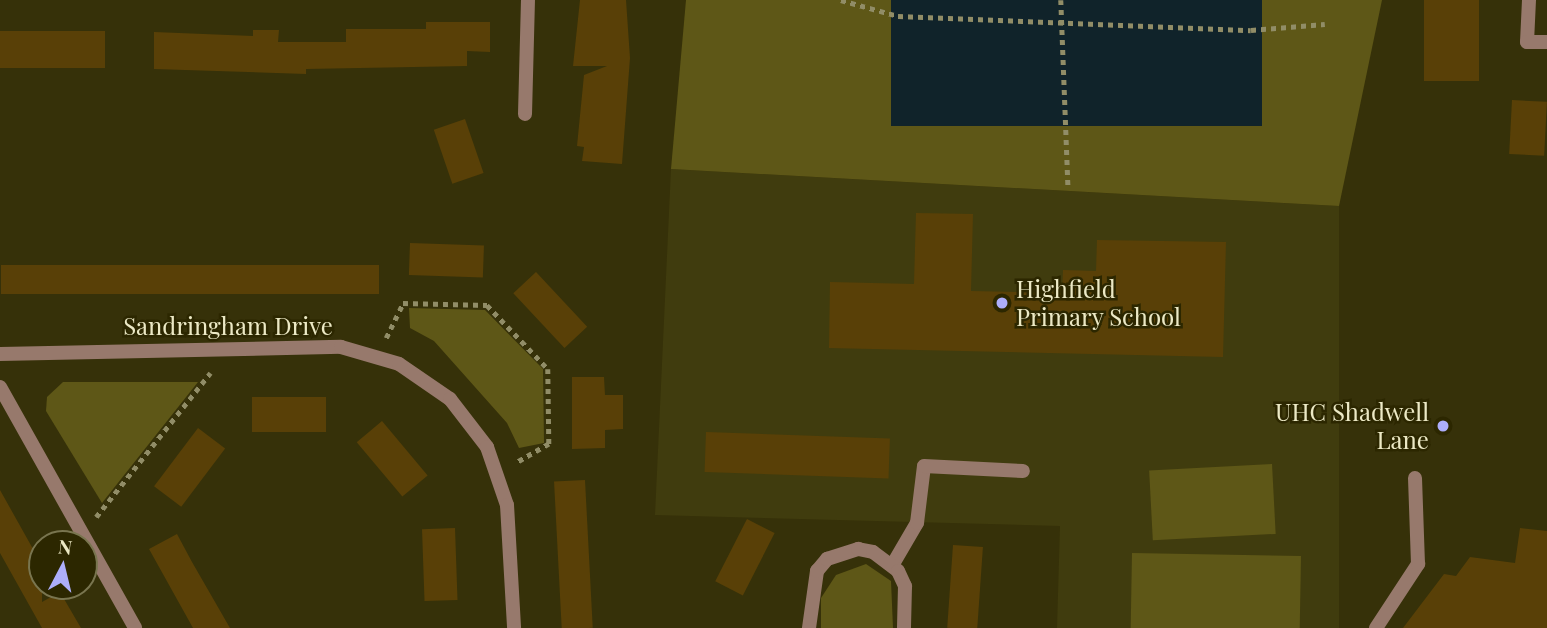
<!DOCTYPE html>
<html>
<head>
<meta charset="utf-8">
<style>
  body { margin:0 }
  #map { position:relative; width:1547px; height:628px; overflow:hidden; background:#363109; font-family:"Playfair Display",serif }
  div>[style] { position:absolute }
  .built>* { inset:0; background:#403c0e }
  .green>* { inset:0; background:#5e5717; transform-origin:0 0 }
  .water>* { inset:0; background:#10232a; transform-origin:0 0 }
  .building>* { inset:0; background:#594007; transform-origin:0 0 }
  .path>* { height:4.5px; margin-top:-2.25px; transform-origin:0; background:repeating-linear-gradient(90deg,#918d67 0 5px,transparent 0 10px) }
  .lane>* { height:14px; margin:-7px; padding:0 7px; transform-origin:7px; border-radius:7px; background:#97796c }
  .street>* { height:14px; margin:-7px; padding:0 7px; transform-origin:7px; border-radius:7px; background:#97796c }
  .dots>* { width:19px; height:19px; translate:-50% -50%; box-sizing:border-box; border:4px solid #2c2700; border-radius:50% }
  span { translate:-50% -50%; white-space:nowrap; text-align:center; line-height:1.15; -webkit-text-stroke:5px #2c2700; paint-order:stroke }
  .poi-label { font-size:24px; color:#ece9c5 }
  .left { translate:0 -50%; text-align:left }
  .right { translate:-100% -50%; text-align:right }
  .street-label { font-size:24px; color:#ece9c5 }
  .north { position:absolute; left:28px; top:530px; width:70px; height:70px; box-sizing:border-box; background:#2c2700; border:2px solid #79754f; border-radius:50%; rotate:7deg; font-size:19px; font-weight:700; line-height:28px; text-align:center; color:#ece9c5 }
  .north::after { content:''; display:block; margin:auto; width:24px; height:32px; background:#adaefb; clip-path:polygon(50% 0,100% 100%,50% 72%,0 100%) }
</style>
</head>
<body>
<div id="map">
  <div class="built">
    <div style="clip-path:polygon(671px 169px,1339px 206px,1339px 628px,1057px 628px,1060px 526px,655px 515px)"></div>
  </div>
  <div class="green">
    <div style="clip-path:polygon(686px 0,1382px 0,1339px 206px,671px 169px)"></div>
    <div style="clip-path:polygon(409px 308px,485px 310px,543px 369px,544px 443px,519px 448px,507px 423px,434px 341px,410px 328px)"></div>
    <div style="clip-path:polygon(63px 382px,198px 382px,102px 503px,46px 411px,47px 397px)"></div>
    <div style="left:1272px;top:464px;width:70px;height:123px;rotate:87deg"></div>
    <div style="left:1132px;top:553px;width:169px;height:75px;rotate:1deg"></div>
    <div style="clip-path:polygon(866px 564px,891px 581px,893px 628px,821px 628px,821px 598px,836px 575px)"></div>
  </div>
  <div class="water">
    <div style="left:891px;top:0;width:371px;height:126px"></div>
  </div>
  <div class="building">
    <div style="clip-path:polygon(580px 0,626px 0,630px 58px,622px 164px,582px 161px,584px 147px,577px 146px,584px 75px,607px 66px,573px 66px)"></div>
    <div style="left:1424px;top:0;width:55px;height:81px"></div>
    <div style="clip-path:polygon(426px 22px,490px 22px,490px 52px,467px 51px,467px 66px,306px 69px,306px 74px,154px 69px,154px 32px,253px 36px,253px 30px,279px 30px,278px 42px,346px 42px,346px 29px,426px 29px)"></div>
    <div style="left:0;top:31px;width:105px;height:37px"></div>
    <div style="left:1512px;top:100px;width:35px;height:54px;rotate:3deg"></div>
    <div style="left:465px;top:119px;width:57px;height:33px;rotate:71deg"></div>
    <div style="clip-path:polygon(916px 213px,973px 214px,971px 291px,1062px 293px,1063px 270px,1096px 271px,1097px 240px,1226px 242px,1223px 357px,829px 348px,830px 282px,914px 284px)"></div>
    <div style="left:410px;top:243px;width:74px;height:32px;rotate:2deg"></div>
    <div style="left:379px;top:265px;width:29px;height:378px;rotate:90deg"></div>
    <div style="left:536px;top:272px;width:75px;height:31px;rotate:47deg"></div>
    <div style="clip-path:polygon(572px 377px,604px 377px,605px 395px,623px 395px,623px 429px,605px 430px,605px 448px,572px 449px)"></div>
    <div style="left:252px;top:397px;width:74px;height:35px"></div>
    <div style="left:382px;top:421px;width:71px;height:33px;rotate:50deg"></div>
    <div style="left:198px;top:428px;width:34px;height:73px;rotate:37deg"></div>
    <div style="left:706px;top:432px;width:184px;height:40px;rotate:2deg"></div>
    <div style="left:585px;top:480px;width:148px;height:31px;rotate:87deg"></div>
    <div style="clip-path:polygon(0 490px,42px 565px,42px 602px,60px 592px,81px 628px,42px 628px,0 553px)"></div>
    <div style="left:747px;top:519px;width:31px;height:70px;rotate:27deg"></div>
    <div style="left:455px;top:528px;width:72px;height:33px;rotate:88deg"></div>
    <div style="clip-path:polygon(1520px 528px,1547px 531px,1547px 628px,1403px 628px,1444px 574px,1456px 576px,1470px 557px,1515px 563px)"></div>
    <div style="clip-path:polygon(177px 534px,192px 562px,230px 628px,193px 628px,149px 549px)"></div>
    <div style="left:953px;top:545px;width:30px;height:83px;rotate:4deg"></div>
  </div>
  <div class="path">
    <div style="left:841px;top:0;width:59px;rotate:15.7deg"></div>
    <div style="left:898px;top:16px;width:353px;rotate:2.3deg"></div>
    <div style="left:1251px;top:30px;width:74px;rotate:-4.6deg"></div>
    <div style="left:1061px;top:0;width:186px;rotate:87.8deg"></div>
    <div style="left:386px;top:338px;width:39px;rotate:-64deg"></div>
    <div style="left:403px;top:303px;width:84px;rotate:1.4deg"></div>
    <div style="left:487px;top:305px;width:88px;rotate:46.4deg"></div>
    <div style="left:548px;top:369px;width:75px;rotate:89.2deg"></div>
    <div style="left:549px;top:444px;width:38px;rotate:150deg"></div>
    <div style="left:96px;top:517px;width:184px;rotate:-51.6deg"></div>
  </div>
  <div class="lane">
    <div style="left:525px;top:114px;width:114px;rotate:-88.5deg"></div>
    <div style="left:893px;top:564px;width:48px;rotate:-59.7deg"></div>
    <div style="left:917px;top:523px;width:57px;rotate:-83deg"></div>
    <div style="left:924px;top:466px;width:99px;rotate:2.9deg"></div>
    <div style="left:1376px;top:628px;width:77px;rotate:-56.7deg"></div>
    <div style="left:1418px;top:564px;width:86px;rotate:-92deg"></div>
  </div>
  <div class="street">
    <div style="left:1529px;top:0;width:42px;rotate:92.7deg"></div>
    <div style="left:1527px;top:42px;width:20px"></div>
    <div style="left:0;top:354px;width:341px;rotate:-1.2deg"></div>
    <div style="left:341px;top:347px;width:60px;rotate:16.3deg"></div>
    <div style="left:399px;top:364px;width:62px;rotate:34.5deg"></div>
    <div style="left:450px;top:399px;width:61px;rotate:52.4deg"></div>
    <div style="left:487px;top:447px;width:61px;rotate:71deg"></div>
    <div style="left:507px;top:505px;width:123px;rotate:86.7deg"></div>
    <div style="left:0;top:387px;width:276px;rotate:60.7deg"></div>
    <div style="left:809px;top:628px;width:58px;rotate:-82deg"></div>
    <div style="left:817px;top:571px;width:16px;rotate:-50deg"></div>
    <div style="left:827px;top:559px;width:33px;rotate:-18deg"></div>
    <div style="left:858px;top:549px;width:15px;rotate:11deg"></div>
    <div style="left:873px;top:552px;width:31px;rotate:37deg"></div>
    <div style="left:898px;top:571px;width:17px;rotate:65deg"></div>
    <div style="left:905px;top:586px;width:42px;rotate:91.4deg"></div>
  </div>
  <div class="dots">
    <div style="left:1002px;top:303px;background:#adaefb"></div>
    <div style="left:1443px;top:426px;background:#adaefb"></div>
  </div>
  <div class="poi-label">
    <span class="left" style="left:1016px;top:303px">Highfield<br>Primary School</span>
    <span class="right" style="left:1429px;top:426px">UHC Shadwell<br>Lane</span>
  </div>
  <div class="street-label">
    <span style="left:228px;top:326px">Sandringham Drive</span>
  </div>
  <div class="north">N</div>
</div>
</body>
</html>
